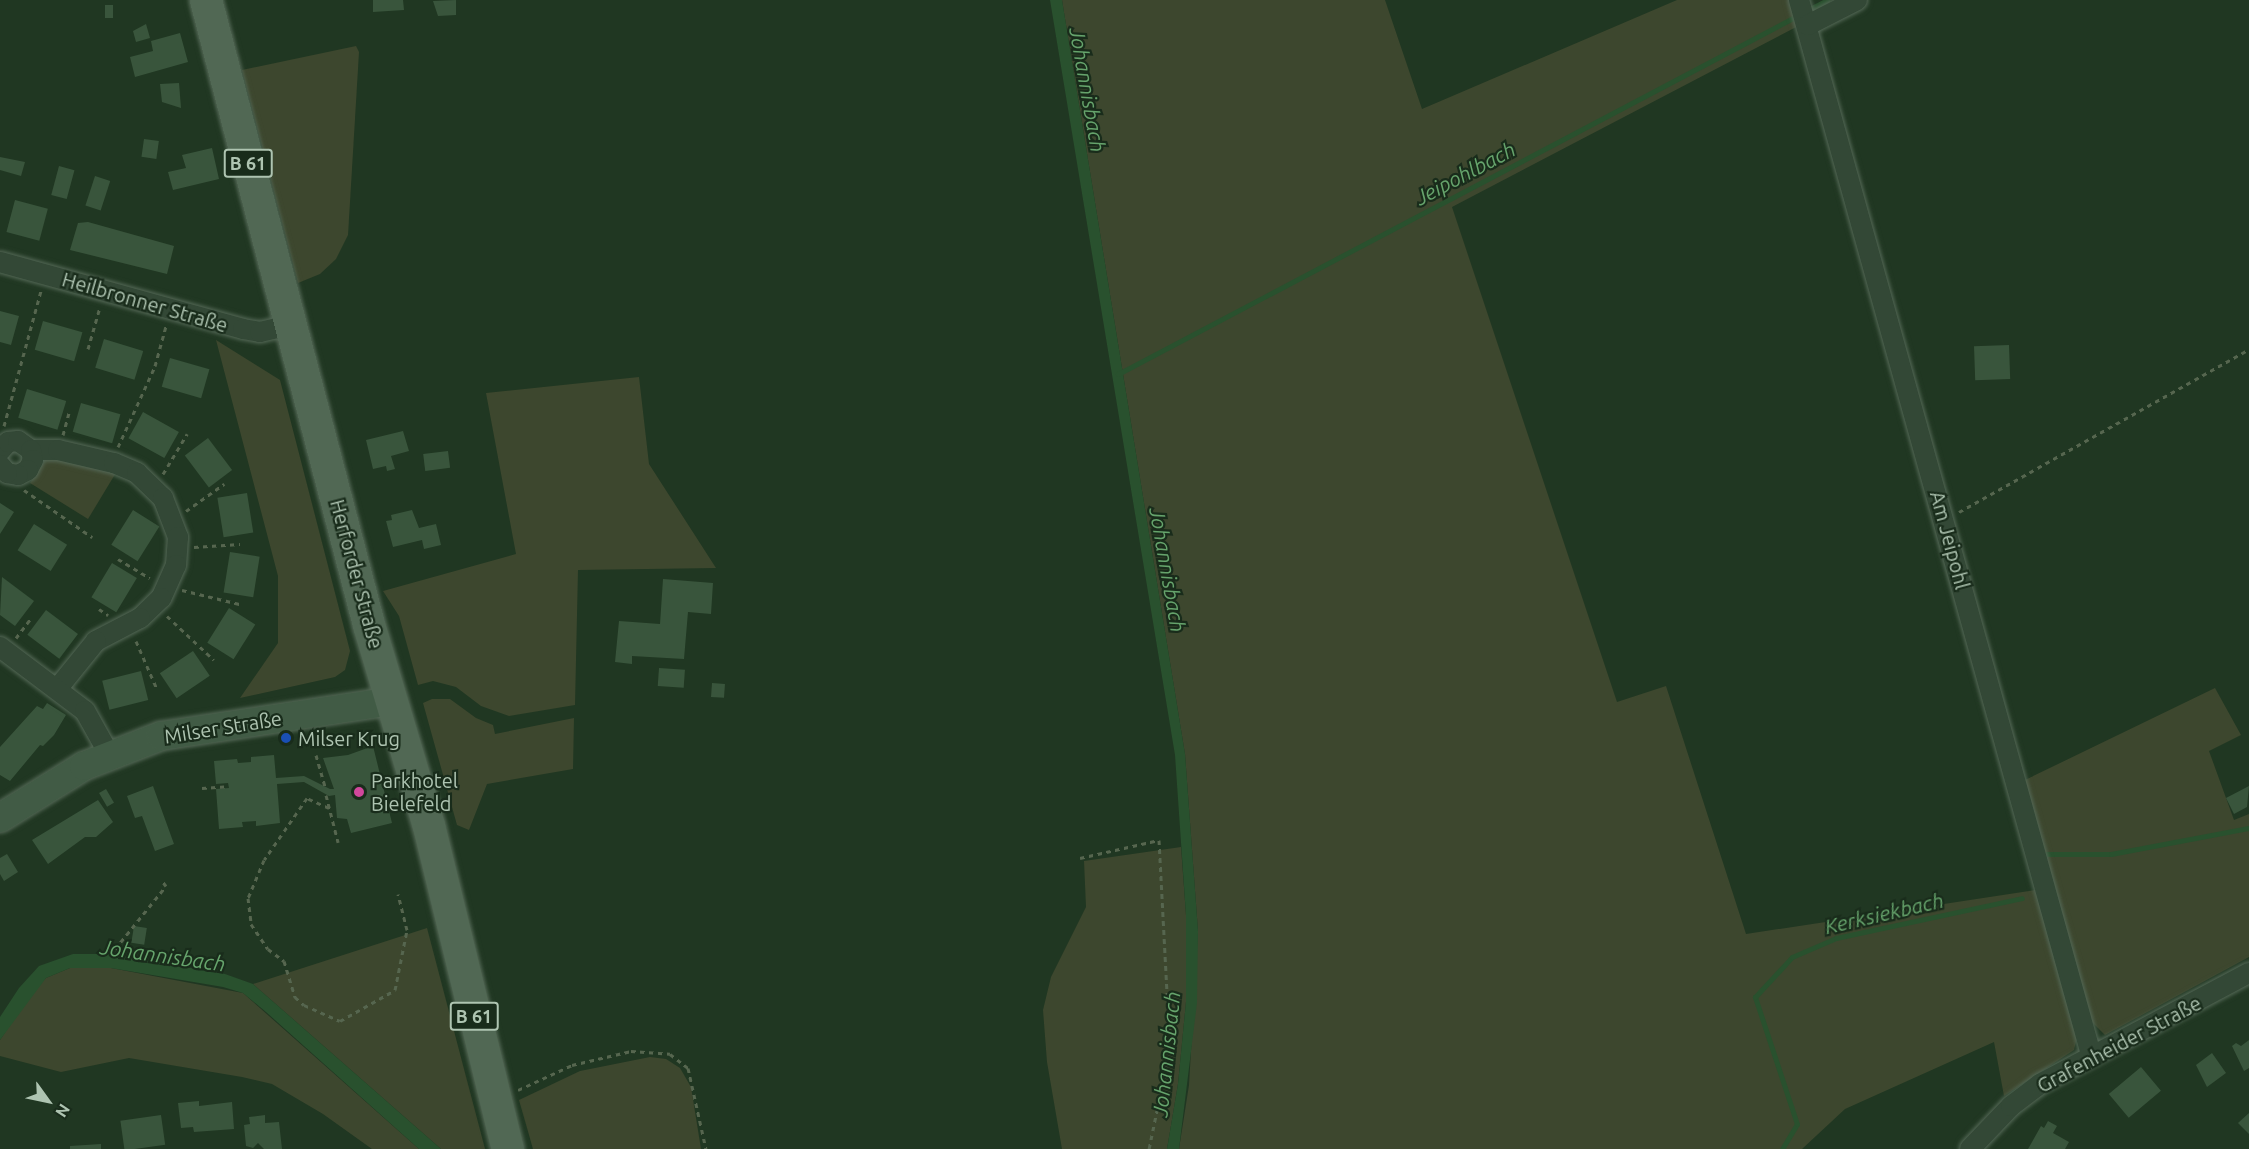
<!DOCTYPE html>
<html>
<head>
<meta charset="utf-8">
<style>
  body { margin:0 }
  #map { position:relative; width:2249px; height:1149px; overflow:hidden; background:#203722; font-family:Ubuntu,sans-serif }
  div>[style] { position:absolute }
  .green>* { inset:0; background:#3d472e }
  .water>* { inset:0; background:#29512e }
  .stream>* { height:5px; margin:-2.5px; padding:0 2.5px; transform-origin:2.5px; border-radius:2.5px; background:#29512e }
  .building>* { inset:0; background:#39553c; transform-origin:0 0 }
  .path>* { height:3px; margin-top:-1.5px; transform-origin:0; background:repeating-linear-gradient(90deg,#56664f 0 4.5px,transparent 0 9px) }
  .roads { filter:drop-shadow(0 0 2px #546856) drop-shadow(0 0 2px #546856) }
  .minor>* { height:20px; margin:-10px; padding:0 10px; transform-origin:10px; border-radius:10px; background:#334836 }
  .secondary>* { height:28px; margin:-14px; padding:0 14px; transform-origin:14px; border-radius:14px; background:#415b45 }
  .primary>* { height:32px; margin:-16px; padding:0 16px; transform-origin:16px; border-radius:16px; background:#516854 }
  .dots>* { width:16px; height:16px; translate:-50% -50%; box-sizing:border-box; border:3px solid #192c1b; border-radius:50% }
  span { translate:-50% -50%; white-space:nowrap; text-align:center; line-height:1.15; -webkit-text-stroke:4.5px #192c1b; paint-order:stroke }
  .shield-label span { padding:2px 4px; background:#192c1b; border:2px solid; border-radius:4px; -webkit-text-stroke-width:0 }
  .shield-label { font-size:18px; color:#aec4b1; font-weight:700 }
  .street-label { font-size:20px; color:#aec4b1 }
  .poi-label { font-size:20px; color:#aec4b1 }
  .left { translate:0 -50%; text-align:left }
  .water-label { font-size:21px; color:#66a46c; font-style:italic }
  .north { position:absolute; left:18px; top:1071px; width:60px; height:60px; -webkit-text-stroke:4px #192c1b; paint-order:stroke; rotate:123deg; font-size:16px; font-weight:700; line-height:24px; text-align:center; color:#aec4b1 }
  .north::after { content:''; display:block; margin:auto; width:21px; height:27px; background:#aec4b1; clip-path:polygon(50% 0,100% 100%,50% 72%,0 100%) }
</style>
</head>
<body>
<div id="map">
  <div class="green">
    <div style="clip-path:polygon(1062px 0,1385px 0,1422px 109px,1677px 0,1790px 0,1800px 25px,1452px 207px,1617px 702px,1666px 686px,1746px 934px,2035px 890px,2078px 1033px,2074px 1050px,2004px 1096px,1994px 1042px,1845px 1109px,1802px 1149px,1179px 1149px,1189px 1085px,1198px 931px,1185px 754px)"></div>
    <div style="clip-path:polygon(356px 46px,359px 52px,348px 235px,336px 259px,320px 274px,298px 283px,242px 70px)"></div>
    <div style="clip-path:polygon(216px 340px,280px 380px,350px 651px,345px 670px,335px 677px,240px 698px,278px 643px,278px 576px)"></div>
    <div style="clip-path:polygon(639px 377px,649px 464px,716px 568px,578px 570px,575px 705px,509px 716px,481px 706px,456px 687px,433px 681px,418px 685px,399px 616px,383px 591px,516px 554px,486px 393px)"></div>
    <div style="clip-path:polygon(47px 457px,117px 471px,88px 519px,30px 483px)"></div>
    <div style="clip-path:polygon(2215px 688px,2241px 735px,2209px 751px,2234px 820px,2249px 814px,2249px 957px,2105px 1035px,2090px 1020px,2025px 780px)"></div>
    <div style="clip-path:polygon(432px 699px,450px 699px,476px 718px,493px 725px,495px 734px,574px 718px,573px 769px,487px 784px,469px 830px,457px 825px,423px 703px)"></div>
    <div style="clip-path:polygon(1181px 847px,1186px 915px,1186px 1002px,1178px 1084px,1167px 1149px,1062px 1149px,1047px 1062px,1043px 1010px,1051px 977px,1086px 907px,1084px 861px)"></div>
    <div style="clip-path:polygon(427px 928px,485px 1149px,441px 1149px,253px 984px)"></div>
    <div style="clip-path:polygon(70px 968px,111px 968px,243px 993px,419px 1149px,372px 1149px,323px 1114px,272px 1084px,242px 1077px,129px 1058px,61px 1072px,0 1056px,0 1040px,32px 992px,46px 978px)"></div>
    <div style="clip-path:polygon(650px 1057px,666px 1059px,680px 1068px,691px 1087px,701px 1149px,533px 1149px,519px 1100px,580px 1071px)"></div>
  </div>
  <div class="water">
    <div style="clip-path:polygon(1050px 0,1062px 0,1185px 754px,1198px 931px,1197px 1003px,1179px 1149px,1167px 1149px,1178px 1084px,1186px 1002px,1186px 915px,1175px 755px)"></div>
    <div style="clip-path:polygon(73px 954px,111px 954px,225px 974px,253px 984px,441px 1149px,419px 1149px,266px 1012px,243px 993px,223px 987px,111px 968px,70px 968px,46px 978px,0 1040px,0 1017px,19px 988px,39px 966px)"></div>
  </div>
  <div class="stream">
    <div style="left:1118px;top:374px;width:802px;rotate:-27.81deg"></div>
    <div style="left:2042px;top:854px;width:69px"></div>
    <div style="left:2111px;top:854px;width:140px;rotate:-10.7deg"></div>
    <div style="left:1782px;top:1149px;width:29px;rotate:-59deg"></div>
    <div style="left:1797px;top:1124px;width:134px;rotate:-108.3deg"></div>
    <div style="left:1755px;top:997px;width:54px;rotate:-47.2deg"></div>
    <div style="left:1792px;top:957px;width:48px;rotate:-23.4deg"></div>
    <div style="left:1836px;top:938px;width:190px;rotate:-12.1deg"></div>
  </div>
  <div class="building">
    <div style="clip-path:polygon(373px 0,403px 0,404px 10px,373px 12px)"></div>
    <div style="clip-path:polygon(456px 0,456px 15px,438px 16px,433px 1px)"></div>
    <div style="left:105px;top:5px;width:8px;height:13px"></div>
    <div style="clip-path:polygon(146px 24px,150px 38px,136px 42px,133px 31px)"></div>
    <div style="clip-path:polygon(180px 33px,188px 62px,135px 77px,130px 57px,153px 51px,151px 41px)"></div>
    <div style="clip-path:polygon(179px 83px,181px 108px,162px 102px,160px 84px)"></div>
    <div style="left:144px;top:139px;width:15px;height:18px;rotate:8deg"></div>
    <div style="clip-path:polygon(212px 148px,219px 179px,173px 190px,168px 172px,186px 168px,182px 155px)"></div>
    <div style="clip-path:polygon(0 157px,25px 162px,21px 176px,0 170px)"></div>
    <div style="left:59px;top:166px;width:16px;height:30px;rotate:15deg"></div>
    <div style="left:95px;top:176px;width:16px;height:31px;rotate:18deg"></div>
    <div style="left:15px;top:200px;width:34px;height:33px;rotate:15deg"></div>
    <div style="clip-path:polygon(88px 222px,174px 246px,167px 274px,70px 250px,78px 223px)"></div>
    <div style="clip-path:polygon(0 311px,19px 316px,11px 345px,0 342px)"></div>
    <div style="left:43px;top:321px;width:41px;height:30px;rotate:16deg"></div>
    <div style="left:104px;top:339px;width:41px;height:30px;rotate:17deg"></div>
    <div style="left:2009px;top:345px;width:34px;height:35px;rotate:88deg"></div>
    <div style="left:170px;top:358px;width:41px;height:30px;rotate:16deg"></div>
    <div style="left:27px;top:389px;width:41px;height:30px;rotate:17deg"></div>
    <div style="left:81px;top:403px;width:41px;height:30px;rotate:16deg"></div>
    <div style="left:143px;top:412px;width:41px;height:30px;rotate:29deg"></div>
    <div style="clip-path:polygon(403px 431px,409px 451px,391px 456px,395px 469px,387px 471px,386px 466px,373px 469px,366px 440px)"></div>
    <div style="left:208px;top:438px;width:40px;height:29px;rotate:53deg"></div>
    <div style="left:448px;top:451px;width:17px;height:25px;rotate:83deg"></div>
    <div style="left:247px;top:493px;width:40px;height:30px;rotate:81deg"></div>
    <div style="clip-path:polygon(0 503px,14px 512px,0 534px)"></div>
    <div style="left:133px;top:510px;width:31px;height:41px;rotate:32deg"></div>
    <div style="clip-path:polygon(412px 510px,419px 528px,436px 524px,441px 545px,424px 549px,422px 540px,393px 547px,386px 521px,392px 520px,391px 515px)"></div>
    <div style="left:34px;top:524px;width:39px;height:31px;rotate:32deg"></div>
    <div style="left:230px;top:552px;width:30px;height:41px;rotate:9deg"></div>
    <div style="left:112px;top:563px;width:29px;height:40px;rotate:31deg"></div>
    <div style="clip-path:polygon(2px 577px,34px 601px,15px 626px,0 615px)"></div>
    <div style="clip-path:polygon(663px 579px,713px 583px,711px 614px,688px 612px,684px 659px,632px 656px,632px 664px,615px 662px,619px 621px,660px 624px)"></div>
    <div style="left:229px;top:608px;width:31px;height:41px;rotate:32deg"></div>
    <div style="left:46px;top:610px;width:40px;height:31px;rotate:37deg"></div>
    <div style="left:193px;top:651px;width:30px;height:40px;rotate:56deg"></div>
    <div style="left:659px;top:668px;width:26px;height:18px;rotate:4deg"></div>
    <div style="left:141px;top:671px;width:30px;height:40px;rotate:76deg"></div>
    <div style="left:712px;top:683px;width:13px;height:14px;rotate:4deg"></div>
    <div style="clip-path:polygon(47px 703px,66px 715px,54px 735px,43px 746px,40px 745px,10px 781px,0 775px,0 747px,37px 706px,43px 709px)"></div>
    <div style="clip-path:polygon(373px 746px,392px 823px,351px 833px,347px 819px,337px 818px,335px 795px,329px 796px,304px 782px,277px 784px,280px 823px,256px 826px,256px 821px,242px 822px,243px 827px,219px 829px,216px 789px,229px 788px,228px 783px,216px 784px,214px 761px,237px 759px,238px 763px,251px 762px,251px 757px,274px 755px,276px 778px,304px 776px,330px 789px,334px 789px,323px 758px,348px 755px)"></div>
    <div style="clip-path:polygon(153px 786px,174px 844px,155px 851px,142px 816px,135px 818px,127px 796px)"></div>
    <div style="clip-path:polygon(2249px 786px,2247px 807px,2234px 814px,2226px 798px)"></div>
    <div style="left:106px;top:789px;width:16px;height:8px;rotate:60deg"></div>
    <div style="clip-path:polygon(98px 800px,113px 822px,96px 837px,85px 837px,48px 864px,32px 840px)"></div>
    <div style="clip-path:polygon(7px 854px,18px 872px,4px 881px,0 874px,0 858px)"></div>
    <div style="left:134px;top:926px;width:13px;height:17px;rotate:9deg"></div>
    <div style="clip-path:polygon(2249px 1040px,2249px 1068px,2244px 1071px,2232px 1046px,2236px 1043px,2241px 1046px)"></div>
    <div style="clip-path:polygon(2212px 1053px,2226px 1073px,2207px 1087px,2196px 1065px)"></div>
    <div style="left:2141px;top:1067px;width:31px;height:42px;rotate:50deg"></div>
    <div style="clip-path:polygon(199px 1101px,199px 1106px,232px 1102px,234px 1129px,194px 1132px,193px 1127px,181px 1128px,178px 1103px)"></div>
    <div style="clip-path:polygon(2249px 1113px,2249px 1134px,2238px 1123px)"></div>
    <div style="left:161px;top:1115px;width:30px;height:41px;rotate:82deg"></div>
    <div style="clip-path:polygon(265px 1115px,265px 1123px,279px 1122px,282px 1149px,264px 1149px,258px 1143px,253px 1148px,246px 1146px,244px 1125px,250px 1124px,249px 1117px)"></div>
    <div style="clip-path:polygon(2048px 1121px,2057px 1126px,2053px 1133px,2069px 1142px,2065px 1149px,2028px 1149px,2041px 1126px,2044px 1128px)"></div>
    <div style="clip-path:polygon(101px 1144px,101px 1149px,70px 1149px,70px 1146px)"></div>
  </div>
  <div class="path">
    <div style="left:88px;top:349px;width:44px;rotate:-74.1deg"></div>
    <div style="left:4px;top:426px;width:140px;rotate:-74.7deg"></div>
    <div style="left:63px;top:435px;width:23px;rotate:-75deg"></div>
    <div style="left:118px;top:447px;width:89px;rotate:-65.4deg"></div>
    <div style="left:155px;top:366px;width:41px;rotate:-74.6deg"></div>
    <div style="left:163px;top:474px;width:47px;rotate:-59deg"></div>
    <div style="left:24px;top:490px;width:83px;rotate:34.7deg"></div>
    <div style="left:186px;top:511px;width:47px;rotate:-35.4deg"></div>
    <div style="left:1959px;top:512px;width:333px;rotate:-29.3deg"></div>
    <div style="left:194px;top:547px;width:46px;rotate:-3.7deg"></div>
    <div style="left:118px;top:559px;width:37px;rotate:31deg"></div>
    <div style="left:182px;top:590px;width:59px;rotate:13.8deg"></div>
    <div style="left:99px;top:609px;width:11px;rotate:34deg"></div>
    <div style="left:167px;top:616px;width:64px;rotate:43.1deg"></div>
    <div style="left:16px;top:638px;width:25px;rotate:-53deg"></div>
    <div style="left:136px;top:641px;width:52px;rotate:66.4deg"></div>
    <div style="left:316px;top:755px;width:33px;rotate:74deg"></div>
    <div style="left:202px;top:788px;width:26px;rotate:-4deg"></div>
    <div style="left:326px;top:795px;width:49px;rotate:75.7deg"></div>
    <div style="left:329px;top:808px;width:24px;rotate:-156deg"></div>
    <div style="left:307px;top:798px;width:75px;rotate:124.7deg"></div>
    <div style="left:264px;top:860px;width:41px;rotate:112.8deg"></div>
    <div style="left:248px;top:898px;width:26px;rotate:83deg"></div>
    <div style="left:251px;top:924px;width:30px;rotate:56deg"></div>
    <div style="left:268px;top:949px;width:20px;rotate:37deg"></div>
    <div style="left:284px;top:961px;width:38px;rotate:73deg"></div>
    <div style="left:295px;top:997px;width:12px;rotate:42deg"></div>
    <div style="left:304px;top:1005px;width:39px;rotate:24deg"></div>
    <div style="left:340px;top:1021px;width:63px;rotate:-29.4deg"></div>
    <div style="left:395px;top:990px;width:61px;rotate:-78.7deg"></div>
    <div style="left:407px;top:930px;width:37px;rotate:-104deg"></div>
    <div style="left:1080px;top:858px;width:81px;rotate:-12.8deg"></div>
    <div style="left:1159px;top:840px;width:207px;rotate:87deg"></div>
    <div style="left:1170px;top:1047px;width:104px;rotate:101.6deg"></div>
    <div style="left:115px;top:949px;width:81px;rotate:-51deg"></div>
    <div style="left:166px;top:886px;width:5px;rotate:-127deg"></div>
    <div style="left:518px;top:1090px;width:60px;rotate:-24.8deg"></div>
    <div style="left:572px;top:1065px;width:61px;rotate:-13.3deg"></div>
    <div style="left:631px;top:1051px;width:39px;rotate:4deg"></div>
    <div style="left:670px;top:1054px;width:23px;rotate:38deg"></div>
    <div style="left:688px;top:1068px;width:83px;rotate:77.5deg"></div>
  </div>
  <div class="roads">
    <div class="minor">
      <div style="left:1799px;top:0;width:1094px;rotate:74.52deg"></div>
      <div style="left:1808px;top:25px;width:55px;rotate:-27deg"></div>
      <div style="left:0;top:262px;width:252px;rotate:15.4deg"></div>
      <div style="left:243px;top:329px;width:17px;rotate:10deg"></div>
      <div style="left:260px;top:332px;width:31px;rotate:-13deg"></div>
      <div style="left:31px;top:450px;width:27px"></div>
      <div style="left:58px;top:450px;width:57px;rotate:13.1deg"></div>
      <div style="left:114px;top:463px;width:25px;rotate:23deg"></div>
      <div style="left:137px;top:473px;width:36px;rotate:44deg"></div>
      <div style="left:163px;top:498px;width:42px;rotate:69deg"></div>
      <div style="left:178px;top:537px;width:28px;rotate:94deg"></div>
      <div style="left:176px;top:565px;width:36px;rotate:114deg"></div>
      <div style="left:161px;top:598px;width:29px;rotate:136deg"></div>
      <div style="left:140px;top:618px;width:50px;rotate:152.4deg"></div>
      <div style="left:96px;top:641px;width:60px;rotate:129deg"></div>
      <div style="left:0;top:451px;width:12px;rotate:-48deg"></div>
      <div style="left:8px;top:442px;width:10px;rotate:-6deg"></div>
      <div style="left:18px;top:441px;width:16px;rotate:35deg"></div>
      <div style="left:31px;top:450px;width:10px;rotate:79deg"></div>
      <div style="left:33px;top:460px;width:11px;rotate:117deg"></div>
      <div style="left:28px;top:470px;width:11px;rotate:153deg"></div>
      <div style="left:18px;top:475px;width:11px;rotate:-170deg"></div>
      <div style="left:7px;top:473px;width:11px;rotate:-131deg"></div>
      <div style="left:0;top:647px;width:106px;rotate:37deg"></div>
      <div style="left:85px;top:711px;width:49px;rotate:60.8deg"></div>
      <div style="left:1970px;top:1149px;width:59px;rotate:-46.4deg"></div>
      <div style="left:2011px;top:1106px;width:36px;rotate:-37deg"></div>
      <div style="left:2040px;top:1084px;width:237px;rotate:-28deg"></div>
    </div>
    <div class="secondary">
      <div style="left:0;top:818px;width:99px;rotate:-31.8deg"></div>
      <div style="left:84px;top:766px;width:83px;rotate:-21.3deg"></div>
      <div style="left:161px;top:736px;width:235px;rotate:-8.6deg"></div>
    </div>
    <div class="primary">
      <div style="left:206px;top:0;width:646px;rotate:75.38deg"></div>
      <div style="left:369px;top:625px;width:210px;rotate:73.4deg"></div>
      <div style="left:429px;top:826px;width:333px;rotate:76.3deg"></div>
    </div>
  </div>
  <div class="dots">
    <div style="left:286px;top:738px;background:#1a4fb4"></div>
    <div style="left:359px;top:792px;background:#d1479c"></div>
  </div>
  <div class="shield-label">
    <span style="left:248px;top:163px">B 61</span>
    <span style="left:474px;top:1016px">B 61</span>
  </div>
  <div class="street-label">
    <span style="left:145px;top:302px;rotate:16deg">Heilbronner Straße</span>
    <span style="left:1950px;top:540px;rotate:75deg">Am Jeipohl</span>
    <span style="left:357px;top:574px;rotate:75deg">Herforder Straße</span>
    <span style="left:223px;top:727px;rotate:-9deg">Milser Straße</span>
    <span style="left:2119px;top:1044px;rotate:-28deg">Grafenheider Straße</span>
  </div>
  <div class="poi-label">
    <span class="left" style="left:298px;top:738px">Milser Krug</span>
    <span class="left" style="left:371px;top:792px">Parkhotel<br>Bielefeld</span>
  </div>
  <div class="water-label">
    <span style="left:1088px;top:90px;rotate:80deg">Johannisbach</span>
    <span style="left:1465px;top:173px;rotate:-28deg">Jeipohlbach</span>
    <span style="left:1168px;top:570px;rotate:80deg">Johannisbach</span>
    <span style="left:1884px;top:913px;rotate:-13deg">Kerksiekbach</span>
    <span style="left:163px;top:955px;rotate:8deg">Johannisbach</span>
    <span style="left:1166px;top:1054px;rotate:-84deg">Johannisbach</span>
  </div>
  <div class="north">N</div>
</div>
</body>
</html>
